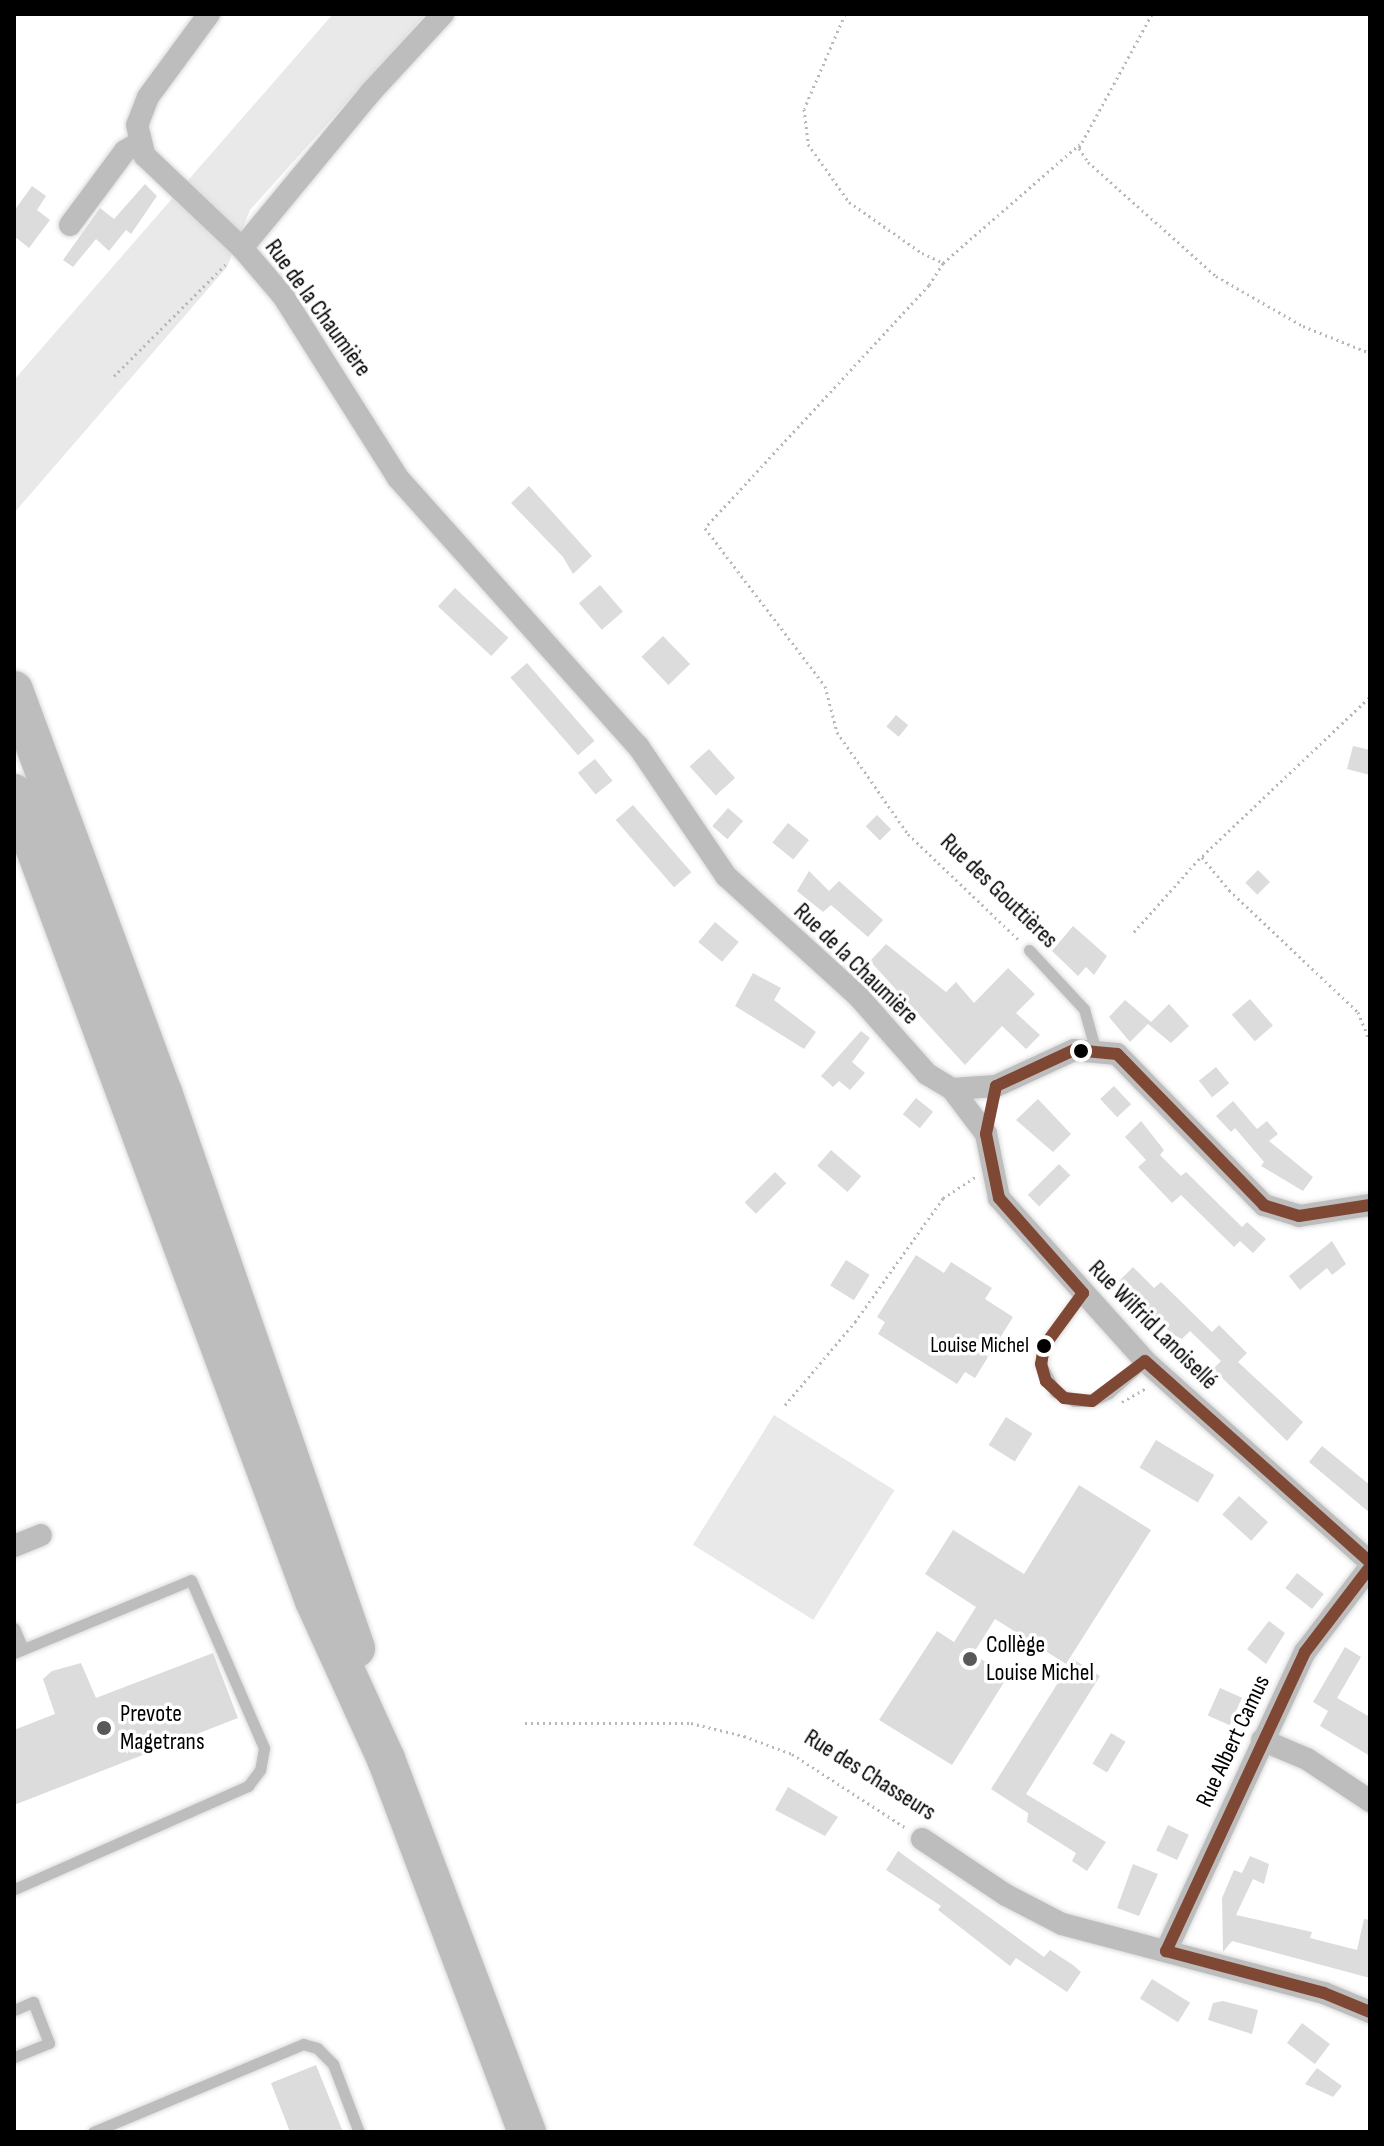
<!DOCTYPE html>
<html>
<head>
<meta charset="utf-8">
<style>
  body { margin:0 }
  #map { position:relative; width:1384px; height:2146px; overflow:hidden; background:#fff; font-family:"Sofia Sans Condensed",sans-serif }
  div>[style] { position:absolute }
  .green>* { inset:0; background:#e9e9e9; transform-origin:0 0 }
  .building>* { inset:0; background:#dcdcdc; transform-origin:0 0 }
  .path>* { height:3px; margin-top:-1.5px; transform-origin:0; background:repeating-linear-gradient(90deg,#b8b8b8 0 2px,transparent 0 6px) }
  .roads { filter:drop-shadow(0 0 2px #dbdbdb) drop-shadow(0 0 2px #dbdbdb) }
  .lane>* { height:11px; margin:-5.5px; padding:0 5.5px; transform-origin:5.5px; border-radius:5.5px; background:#bdbdbd }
  .street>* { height:22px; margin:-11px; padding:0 11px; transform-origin:11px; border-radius:11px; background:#bdbdbd }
  .highway>* { height:38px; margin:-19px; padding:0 19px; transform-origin:19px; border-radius:19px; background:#bdbdbd }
  .bus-1>* { height:12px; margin:-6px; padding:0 6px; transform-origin:6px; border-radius:6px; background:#7f4835 }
  .dots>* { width:22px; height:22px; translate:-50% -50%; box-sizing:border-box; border:4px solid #fff; border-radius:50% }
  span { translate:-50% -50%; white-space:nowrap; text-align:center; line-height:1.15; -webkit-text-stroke:7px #fff; paint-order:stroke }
  .bus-label { font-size:22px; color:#000 }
  .right { translate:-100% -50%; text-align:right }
  .street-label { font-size:24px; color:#000 }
  .poi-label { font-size:24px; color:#000 }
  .left { translate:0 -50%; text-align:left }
  .frame { position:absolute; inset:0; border:16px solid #000; pointer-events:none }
</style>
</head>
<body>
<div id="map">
  <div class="green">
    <div style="clip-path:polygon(333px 14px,426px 14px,250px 210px,227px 267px,14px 513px,14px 380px)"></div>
    <div style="left:774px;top:1415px;width:142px;height:153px;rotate:32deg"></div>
  </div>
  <div class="building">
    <div style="clip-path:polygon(145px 184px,157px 196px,131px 234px,126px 230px,109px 251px,96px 239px,73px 267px,63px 260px,100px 208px,114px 219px)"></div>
    <div style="clip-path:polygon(32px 186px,46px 196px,37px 210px,50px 220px,29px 248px,14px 236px,14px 211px)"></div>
    <div style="clip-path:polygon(529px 486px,592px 556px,573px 574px,563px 557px,511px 503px)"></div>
    <div style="left:600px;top:585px;width:35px;height:28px;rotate:49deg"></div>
    <div style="left:455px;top:588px;width:73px;height:25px;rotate:43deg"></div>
    <div style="left:663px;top:636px;width:39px;height:30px;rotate:46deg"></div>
    <div style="left:527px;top:663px;width:103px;height:22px;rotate:49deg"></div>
    <div style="left:896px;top:715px;width:16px;height:15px;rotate:40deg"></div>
    <div style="clip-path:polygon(1353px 746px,1370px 750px,1370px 775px,1347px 769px)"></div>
    <div style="left:709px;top:749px;width:39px;height:26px;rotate:48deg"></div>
    <div style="left:595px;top:759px;width:28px;height:22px;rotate:51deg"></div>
    <div style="left:633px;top:805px;width:89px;height:23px;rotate:49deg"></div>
    <div style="left:728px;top:808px;width:20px;height:24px;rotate:41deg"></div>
    <div style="left:877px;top:815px;width:20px;height:16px;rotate:45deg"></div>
    <div style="left:788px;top:823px;width:27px;height:25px;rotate:39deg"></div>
    <div style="left:1258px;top:870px;width:17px;height:18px;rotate:45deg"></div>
    <div style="clip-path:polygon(809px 871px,829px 891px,839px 881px,883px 920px,868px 937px,831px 905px,823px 912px,797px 891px)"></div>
    <div style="left:715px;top:922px;width:31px;height:26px;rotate:40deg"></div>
    <div style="clip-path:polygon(1073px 926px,1107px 956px,1094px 975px,1086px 967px,1078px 976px,1052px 951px)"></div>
    <div style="clip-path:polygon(886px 944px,946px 992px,956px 982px,974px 1003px,1008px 968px,1035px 994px,1016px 1013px,1040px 1035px,1026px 1049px,1002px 1026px,965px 1065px,870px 961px)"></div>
    <div style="clip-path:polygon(753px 973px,781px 988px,774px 1000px,816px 1032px,804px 1049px,735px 1006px)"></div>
    <div style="left:1250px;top:999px;width:35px;height:24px;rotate:49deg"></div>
    <div style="clip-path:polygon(1125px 1000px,1151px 1022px,1169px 1004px,1189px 1026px,1171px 1043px,1148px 1024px,1130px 1042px,1109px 1017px)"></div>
    <div style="clip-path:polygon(861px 1031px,870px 1038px,852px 1062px,865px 1073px,850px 1090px,839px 1081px,833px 1087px,821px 1076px)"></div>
    <div style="left:1216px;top:1067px;width:21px;height:22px;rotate:51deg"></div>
    <div style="left:1114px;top:1086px;width:25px;height:19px;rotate:47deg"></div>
    <div style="left:916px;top:1098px;width:22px;height:21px;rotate:39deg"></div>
    <div style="clip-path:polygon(1038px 1099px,1071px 1134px,1053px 1152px,1016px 1120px)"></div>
    <div style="clip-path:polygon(1233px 1101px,1257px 1129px,1267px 1121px,1278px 1134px,1269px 1141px,1313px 1177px,1303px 1191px,1261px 1166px,1264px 1162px,1235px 1128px,1231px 1132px,1216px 1116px)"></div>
    <div style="clip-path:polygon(1141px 1121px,1164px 1150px,1160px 1155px,1181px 1176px,1186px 1172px,1242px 1227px,1247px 1222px,1266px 1239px,1253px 1253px,1240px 1241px,1234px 1247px,1181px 1195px,1172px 1203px,1138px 1167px,1146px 1160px,1125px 1137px)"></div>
    <div style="left:831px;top:1150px;width:40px;height:21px;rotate:41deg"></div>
    <div style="left:1059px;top:1164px;width:16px;height:44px;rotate:45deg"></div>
    <div style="left:775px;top:1172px;width:16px;height:43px;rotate:45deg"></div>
    <div style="clip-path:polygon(1332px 1241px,1346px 1264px,1332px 1275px,1327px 1268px,1300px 1290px,1289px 1276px)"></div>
    <div style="clip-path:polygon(916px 1255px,944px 1273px,951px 1262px,992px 1288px,985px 1299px,1013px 1317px,975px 1378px,965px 1372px,957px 1384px,878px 1334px,885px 1322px,877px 1317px)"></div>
    <div style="left:846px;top:1260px;width:28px;height:30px;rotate:32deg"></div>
    <div style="clip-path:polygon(1133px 1267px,1154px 1288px,1161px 1282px,1212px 1332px,1219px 1325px,1247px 1353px,1238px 1362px,1303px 1422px,1287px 1441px,1213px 1369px,1221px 1361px,1190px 1331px,1182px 1339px,1172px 1334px,1119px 1281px)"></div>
    <div style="left:1006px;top:1417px;width:31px;height:33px;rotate:32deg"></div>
    <div style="left:1156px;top:1440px;width:68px;height:32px;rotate:31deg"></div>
    <div style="clip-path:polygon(1322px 1446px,1370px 1485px,1370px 1513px,1309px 1462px)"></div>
    <div style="clip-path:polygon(1079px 1485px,1151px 1530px,1066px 1664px,995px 1619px,973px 1654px,1008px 1676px,952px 1765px,879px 1720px,937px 1631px,954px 1642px,976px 1607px,925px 1574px,953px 1530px,1024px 1574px)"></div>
    <div style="left:1239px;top:1496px;width:39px;height:25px;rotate:42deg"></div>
    <div style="left:1297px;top:1573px;width:34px;height:19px;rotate:38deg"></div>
    <div style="clip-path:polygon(1269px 1621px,1285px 1633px,1266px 1664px,1247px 1649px)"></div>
    <div style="clip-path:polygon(1345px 1647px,1361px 1657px,1337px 1698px,1370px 1717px,1370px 1756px,1320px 1726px,1328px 1711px,1313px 1702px)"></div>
    <div style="clip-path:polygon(213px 1653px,238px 1718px,14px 1805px,14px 1730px,55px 1714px,43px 1679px,52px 1671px,81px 1663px,96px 1698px)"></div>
    <div style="clip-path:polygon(1073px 1659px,1100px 1676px,1026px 1794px,1106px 1842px,1087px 1871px,1072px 1861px,1076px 1853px,1027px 1822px,1028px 1813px,991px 1789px)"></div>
    <div style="left:1220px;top:1688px;width:24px;height:30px;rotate:24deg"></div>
    <div style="left:1111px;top:1733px;width:17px;height:36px;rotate:31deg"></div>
    <div style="clip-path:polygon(788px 1787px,838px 1817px,825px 1836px,775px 1810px)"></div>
    <div style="left:1168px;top:1825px;width:23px;height:28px;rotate:25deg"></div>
    <div style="clip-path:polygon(898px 1851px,1044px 1957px,1050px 1950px,1073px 1965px,1081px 1972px,1067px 1992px,1016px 1958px,1010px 1966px,938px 1910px,941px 1906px,886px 1870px)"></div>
    <div style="clip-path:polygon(1250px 1856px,1269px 1864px,1264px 1884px,1253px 1879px,1236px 1915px,1312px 1932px,1310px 1938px,1357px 1950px,1364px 1919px,1370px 1920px,1370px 1978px,1232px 1941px,1223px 1952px,1222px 1898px,1234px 1870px,1242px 1873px)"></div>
    <div style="clip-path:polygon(1133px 1864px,1158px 1874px,1139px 1916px,1117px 1908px)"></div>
    <div style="left:1152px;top:1979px;width:45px;height:23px;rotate:32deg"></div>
    <div style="clip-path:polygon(1223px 2001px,1258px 2010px,1252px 2034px,1208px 2020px,1213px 2003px)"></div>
    <div style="left:1302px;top:2023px;width:35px;height:25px;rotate:37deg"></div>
    <div style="clip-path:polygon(316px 2065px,343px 2132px,290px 2132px,271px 2083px)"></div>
    <div style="clip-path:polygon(1317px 2068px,1342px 2086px,1333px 2097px,1305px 2084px)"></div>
  </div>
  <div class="path">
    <div style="left:845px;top:14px;width:103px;rotate:113.3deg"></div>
    <div style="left:804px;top:109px;width:35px;rotate:83deg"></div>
    <div style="left:808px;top:144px;width:71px;rotate:54.7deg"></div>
    <div style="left:849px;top:202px;width:89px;rotate:34.9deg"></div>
    <div style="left:922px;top:253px;width:23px;rotate:25deg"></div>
    <div style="left:943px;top:263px;width:181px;rotate:-41deg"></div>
    <div style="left:1152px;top:14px;width:153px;rotate:118.6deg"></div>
    <div style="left:1079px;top:148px;width:17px;rotate:57deg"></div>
    <div style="left:1088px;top:162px;width:171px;rotate:41.7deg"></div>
    <div style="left:1216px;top:276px;width:100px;rotate:29.9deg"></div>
    <div style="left:1303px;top:326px;width:72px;rotate:21.9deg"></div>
    <div style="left:943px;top:263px;width:26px;rotate:122deg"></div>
    <div style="left:929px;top:285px;width:330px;rotate:132.7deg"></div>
    <div style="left:705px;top:528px;width:198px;rotate:52.8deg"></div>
    <div style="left:825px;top:686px;width:48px;rotate:75.4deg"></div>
    <div style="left:837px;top:732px;width:124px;rotate:55.2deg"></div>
    <div style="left:908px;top:834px;width:152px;rotate:43.7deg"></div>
    <div style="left:114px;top:376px;width:160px;rotate:-45deg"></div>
    <div style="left:1202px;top:857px;width:43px;rotate:50.7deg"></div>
    <div style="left:1229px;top:890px;width:178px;rotate:43.4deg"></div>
    <div style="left:1358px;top:1012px;width:32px;rotate:68deg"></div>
    <div style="left:1134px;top:932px;width:96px;rotate:-48.4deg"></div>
    <div style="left:1198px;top:860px;width:237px;rotate:-43.5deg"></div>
    <div style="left:1122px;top:1402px;width:28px;rotate:-30deg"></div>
    <div style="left:785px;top:1405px;width:109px;rotate:-49.9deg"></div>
    <div style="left:855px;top:1322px;width:152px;rotate:-54.6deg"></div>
    <div style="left:943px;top:1198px;width:38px;rotate:-33deg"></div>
    <div style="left:525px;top:1723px;width:166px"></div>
    <div style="left:691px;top:1723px;width:55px;rotate:13.8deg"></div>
    <div style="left:744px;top:1736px;width:51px;rotate:20.6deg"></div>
    <div style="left:792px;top:1754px;width:136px;rotate:33deg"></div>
  </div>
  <div class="roads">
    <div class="lane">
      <div style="left:1029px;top:950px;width:81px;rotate:47deg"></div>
      <div style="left:1084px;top:1009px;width:41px;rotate:74.2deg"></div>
      <div style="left:1083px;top:1293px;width:66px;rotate:126.3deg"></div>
      <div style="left:1044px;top:1346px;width:18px;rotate:99deg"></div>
      <div style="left:1041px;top:1364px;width:31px;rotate:63deg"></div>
      <div style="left:1055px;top:1392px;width:21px;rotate:25deg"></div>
      <div style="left:1074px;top:1401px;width:18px"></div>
      <div style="left:1092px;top:1401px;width:19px;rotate:-25deg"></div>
      <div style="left:1109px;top:1393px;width:48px;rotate:-41.6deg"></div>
      <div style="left:14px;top:1628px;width:23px;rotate:67deg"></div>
      <div style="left:14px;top:1653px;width:191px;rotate:-22.4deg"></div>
      <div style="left:191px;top:1580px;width:183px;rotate:66.5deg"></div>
      <div style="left:264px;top:1748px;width:22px;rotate:100deg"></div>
      <div style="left:260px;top:1770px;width:20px;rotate:127deg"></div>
      <div style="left:248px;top:1786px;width:256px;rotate:156.2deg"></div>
      <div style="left:14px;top:2010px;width:21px;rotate:-23deg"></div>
      <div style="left:33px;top:2002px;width:44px;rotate:68.7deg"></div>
      <div style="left:49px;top:2043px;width:38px;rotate:158deg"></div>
      <div style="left:93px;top:2132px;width:228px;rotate:-22.7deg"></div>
      <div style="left:303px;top:2044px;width:15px;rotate:16deg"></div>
      <div style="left:317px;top:2048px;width:23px;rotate:45deg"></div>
      <div style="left:333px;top:2064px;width:73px;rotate:69.1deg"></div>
    </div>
    <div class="street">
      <div style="left:209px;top:14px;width:103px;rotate:126.3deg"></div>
      <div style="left:148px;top:97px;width:30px;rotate:111deg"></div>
      <div style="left:137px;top:125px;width:32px;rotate:76deg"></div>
      <div style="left:145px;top:156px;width:134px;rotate:43.5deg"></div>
      <div style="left:242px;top:248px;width:63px;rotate:49.5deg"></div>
      <div style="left:283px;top:296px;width:215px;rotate:57.7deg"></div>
      <div style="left:398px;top:478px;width:360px;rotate:48.2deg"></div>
      <div style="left:638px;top:746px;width:157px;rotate:55.9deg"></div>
      <div style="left:726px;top:876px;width:178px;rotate:42.3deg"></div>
      <div style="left:858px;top:996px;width:104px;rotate:48.5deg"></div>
      <div style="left:927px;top:1074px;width:29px;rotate:31deg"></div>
      <div style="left:952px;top:1089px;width:44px;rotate:-3.9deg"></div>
      <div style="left:996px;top:1086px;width:86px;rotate:-24.8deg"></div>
      <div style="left:1074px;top:1050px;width:43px;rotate:5.3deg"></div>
      <div style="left:1117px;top:1054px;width:211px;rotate:45.8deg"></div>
      <div style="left:1264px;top:1205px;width:37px;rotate:17deg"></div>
      <div style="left:1299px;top:1216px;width:72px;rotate:-8.8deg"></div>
      <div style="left:70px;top:225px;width:92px;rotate:-53.4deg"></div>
      <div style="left:125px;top:151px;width:16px;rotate:-30deg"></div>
      <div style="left:242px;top:248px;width:202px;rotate:-50.4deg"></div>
      <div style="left:371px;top:92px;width:106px;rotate:-47.3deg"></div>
      <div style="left:952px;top:1089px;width:56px;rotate:52.9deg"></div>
      <div style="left:986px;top:1134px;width:65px;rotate:78.5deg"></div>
      <div style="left:999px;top:1198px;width:219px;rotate:48.1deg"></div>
      <div style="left:1145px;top:1361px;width:302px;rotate:41.8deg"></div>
      <div style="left:14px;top:1546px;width:29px;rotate:-22deg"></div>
      <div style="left:1262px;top:1740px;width:49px;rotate:22.9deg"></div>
      <div style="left:1307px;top:1759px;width:76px;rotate:33.7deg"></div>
      <div style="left:922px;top:1839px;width:101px;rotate:33.7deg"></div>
      <div style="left:1006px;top:1895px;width:63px;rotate:27.4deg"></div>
      <div style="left:1062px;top:1924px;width:271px;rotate:14.8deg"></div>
      <div style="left:1324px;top:1993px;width:50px;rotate:22.4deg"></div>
      <div style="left:1166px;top:1951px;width:330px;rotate:-65.1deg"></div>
      <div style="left:1305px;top:1652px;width:107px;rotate:-52.6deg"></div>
    </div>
    <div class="highway">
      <div style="left:14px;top:690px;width:429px;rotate:69.7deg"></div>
      <div style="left:163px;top:1092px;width:589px;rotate:70.86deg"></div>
      <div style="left:14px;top:793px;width:862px;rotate:69.63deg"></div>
      <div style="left:314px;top:1601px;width:174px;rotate:65.5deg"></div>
      <div style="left:386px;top:1759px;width:399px;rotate:69.3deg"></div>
    </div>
  </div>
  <div class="bus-1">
    <div style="left:1370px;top:1205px;width:72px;rotate:171.2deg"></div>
    <div style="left:1299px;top:1216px;width:37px;rotate:-163deg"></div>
    <div style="left:1264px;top:1205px;width:211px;rotate:-134.2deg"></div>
    <div style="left:1117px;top:1054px;width:43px;rotate:-174.7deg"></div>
    <div style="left:1074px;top:1050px;width:86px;rotate:155.2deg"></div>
    <div style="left:996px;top:1086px;width:49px;rotate:101.8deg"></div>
    <div style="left:986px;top:1134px;width:65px;rotate:78.5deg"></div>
    <div style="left:999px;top:1198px;width:127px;rotate:48.5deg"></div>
    <div style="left:1083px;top:1293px;width:66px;rotate:126.3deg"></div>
    <div style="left:1044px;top:1346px;width:18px;rotate:99deg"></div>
    <div style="left:1041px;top:1364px;width:18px;rotate:74deg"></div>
    <div style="left:1046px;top:1381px;width:25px;rotate:43deg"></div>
    <div style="left:1064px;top:1398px;width:28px;rotate:6deg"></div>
    <div style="left:1092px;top:1401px;width:66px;rotate:-37deg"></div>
    <div style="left:1145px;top:1361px;width:302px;rotate:41.8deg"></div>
    <div style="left:1370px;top:1567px;width:107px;rotate:127.4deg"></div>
    <div style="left:1305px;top:1652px;width:330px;rotate:114.9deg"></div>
    <div style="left:1166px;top:1951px;width:163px;rotate:14.9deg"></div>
    <div style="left:1324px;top:1993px;width:50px;rotate:22.4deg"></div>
  </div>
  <div class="dots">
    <div style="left:1081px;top:1051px;background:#000"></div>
    <div style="left:1044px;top:1346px;background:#000"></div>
    <div style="left:970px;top:1659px;background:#595959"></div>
    <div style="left:104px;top:1728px;background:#595959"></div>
  </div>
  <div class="bus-label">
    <span class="right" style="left:1029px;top:1346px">Louise Michel</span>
  </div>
  <div class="street-label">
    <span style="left:318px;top:308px;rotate:54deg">Rue de la Chaumière</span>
    <span style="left:999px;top:891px;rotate:44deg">Rue des Gouttières</span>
    <span style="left:856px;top:964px;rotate:44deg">Rue de la Chaumière</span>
    <span style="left:1153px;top:1325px;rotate:45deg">Rue Wilfrid Lanoisellé</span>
    <span style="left:1233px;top:1741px;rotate:-65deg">Rue Albert Camus</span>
    <span style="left:870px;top:1775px;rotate:32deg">Rue des Chasseurs</span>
  </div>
  <div class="poi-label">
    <span class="left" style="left:986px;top:1659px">Collège<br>Louise Michel</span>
    <span class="left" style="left:120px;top:1728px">Prevote<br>Magetrans</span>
  </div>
  <div class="frame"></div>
</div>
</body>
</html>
